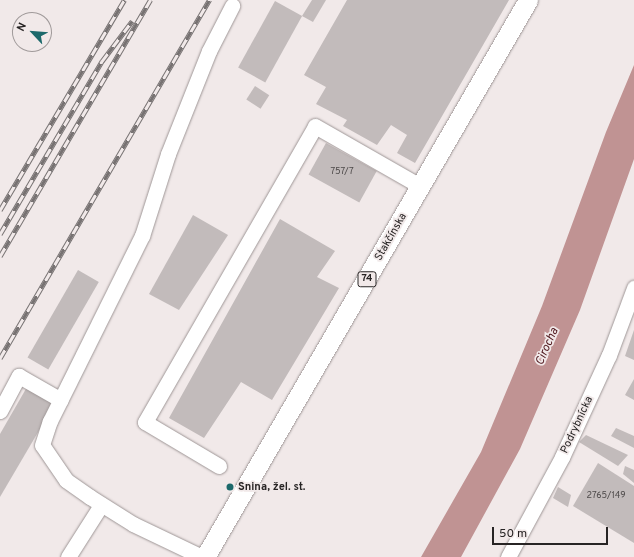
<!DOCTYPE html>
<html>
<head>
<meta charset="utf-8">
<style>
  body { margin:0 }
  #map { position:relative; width:634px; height:557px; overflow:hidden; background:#f1e9e9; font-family:Overpass,sans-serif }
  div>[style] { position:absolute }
  .water>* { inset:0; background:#c09393 }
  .building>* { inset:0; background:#c2bbbb; transform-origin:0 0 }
  .roads { filter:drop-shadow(0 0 1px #9e9696) drop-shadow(0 0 1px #9e9696) }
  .minor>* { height:15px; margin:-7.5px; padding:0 7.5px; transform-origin:7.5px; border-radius:7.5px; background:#fff }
  .major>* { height:19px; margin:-9.5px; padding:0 9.5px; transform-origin:9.5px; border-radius:9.5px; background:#fff }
  .rail>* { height:4.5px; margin-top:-2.25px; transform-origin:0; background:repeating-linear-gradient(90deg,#f1e9e9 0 9px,#777272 0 18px); box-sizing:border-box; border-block:1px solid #777272 }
  .dots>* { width:11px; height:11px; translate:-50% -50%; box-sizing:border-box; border:2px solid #f1e9e9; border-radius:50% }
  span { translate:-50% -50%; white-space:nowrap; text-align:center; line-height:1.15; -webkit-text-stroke:3.5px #f1e9e9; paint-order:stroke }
  .number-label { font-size:9px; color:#4e4a4a }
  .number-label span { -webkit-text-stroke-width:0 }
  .shield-label span { padding:1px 3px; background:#f1e9e9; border:1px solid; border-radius:3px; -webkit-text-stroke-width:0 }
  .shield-label { font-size:10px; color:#272424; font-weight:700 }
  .street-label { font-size:11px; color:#272424 }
  .poi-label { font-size:11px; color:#272424; font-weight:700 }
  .left { translate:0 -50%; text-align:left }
  .water-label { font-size:12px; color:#4e151b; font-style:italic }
  .north { position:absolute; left:12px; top:12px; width:40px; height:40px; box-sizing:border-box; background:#f1e9e9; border:1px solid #a09a9a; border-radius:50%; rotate:296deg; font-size:11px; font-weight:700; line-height:16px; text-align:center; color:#272424 }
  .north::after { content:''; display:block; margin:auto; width:14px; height:18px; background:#1c696b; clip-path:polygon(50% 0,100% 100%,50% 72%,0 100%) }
  .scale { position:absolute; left:492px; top:527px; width:116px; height:18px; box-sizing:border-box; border:2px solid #272424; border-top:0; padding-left:5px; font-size:12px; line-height:14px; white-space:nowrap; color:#272424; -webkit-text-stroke:3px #f1e9e9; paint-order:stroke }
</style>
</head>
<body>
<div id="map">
  <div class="water">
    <div style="clip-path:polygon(634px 65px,634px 159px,580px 310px,520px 449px,461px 557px,421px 557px,481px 452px,542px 306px,606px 132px)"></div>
  </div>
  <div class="building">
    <div style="clip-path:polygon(312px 0,326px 0,313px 22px,302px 16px)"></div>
    <div style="clip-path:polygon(347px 0,509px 0,415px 163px,397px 153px,407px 135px,391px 125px,377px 145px,343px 126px,347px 120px,316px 104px,326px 87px,304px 75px)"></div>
    <div style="left:275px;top:1px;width:31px;height:76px;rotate:29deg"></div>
    <div style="left:255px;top:86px;width:17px;height:16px;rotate:33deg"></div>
    <div style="left:326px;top:143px;width:58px;height:36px;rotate:29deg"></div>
    <div style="clip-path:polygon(193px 215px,228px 235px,179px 310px,149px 294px)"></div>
    <div style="clip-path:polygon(280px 219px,335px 251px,317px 277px,339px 288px,272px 400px,241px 382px,204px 438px,169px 418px)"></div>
    <div style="left:78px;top:270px;width:24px;height:101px;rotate:30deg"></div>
    <div style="clip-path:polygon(634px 330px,634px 360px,625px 356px)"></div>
    <div style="clip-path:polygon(634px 379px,634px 400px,625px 395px)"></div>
    <div style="clip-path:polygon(27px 387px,54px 405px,0 497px,0 434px)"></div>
    <div style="clip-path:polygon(616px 428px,634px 436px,634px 448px,611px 436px)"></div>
    <div style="clip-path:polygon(586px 435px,628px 455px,618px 466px,579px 442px)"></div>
    <div style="clip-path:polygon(598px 463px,634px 486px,634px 543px,573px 506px)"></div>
    <div style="clip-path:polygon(625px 466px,634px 470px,634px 483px,623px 474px)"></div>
    <div style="clip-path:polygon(558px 487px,571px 495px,568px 507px,553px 498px)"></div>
  </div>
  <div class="roads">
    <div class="minor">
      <div style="left:0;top:411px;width:40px;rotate:-62deg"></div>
      <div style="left:19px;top:376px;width:48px;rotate:29.7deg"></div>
      <div style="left:219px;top:466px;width:86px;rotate:-149.3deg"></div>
      <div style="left:145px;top:422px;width:341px;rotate:-60.1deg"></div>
      <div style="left:315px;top:126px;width:121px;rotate:29.7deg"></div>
      <div style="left:68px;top:557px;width:62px;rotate:-57.6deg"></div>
      <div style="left:202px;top:557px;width:76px;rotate:-154.4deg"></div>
      <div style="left:133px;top:524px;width:51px;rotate:-147.9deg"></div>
      <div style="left:90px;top:497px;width:29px;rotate:-145deg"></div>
      <div style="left:66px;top:480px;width:42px;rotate:-124.4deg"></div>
      <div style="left:42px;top:445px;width:25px;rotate:-72deg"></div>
      <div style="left:50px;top:421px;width:207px;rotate:-63.6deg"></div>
      <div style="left:142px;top:236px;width:86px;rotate:-72.4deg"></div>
      <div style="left:168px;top:154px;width:111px;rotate:-68.3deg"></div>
      <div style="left:209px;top:51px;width:51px;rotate:-62.9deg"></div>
      <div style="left:508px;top:557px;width:114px;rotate:-61.6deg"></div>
      <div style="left:562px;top:457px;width:112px;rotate:-65.3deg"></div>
      <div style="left:609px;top:355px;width:72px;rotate:-69.5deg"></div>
    </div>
    <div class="major">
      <div style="left:205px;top:557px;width:644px;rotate:-59.89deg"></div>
    </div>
  </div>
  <div class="rail">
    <div style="left:0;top:210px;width:244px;rotate:-59.4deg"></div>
    <div style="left:0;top:234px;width:201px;rotate:-59.5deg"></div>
    <div style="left:102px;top:61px;width:50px;rotate:-53.1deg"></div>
    <div style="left:0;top:256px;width:297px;rotate:-59.6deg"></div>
    <div style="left:0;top:358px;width:415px;rotate:-59.7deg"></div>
  </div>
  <div class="dots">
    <div style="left:230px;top:487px;background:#1c696b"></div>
  </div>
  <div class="number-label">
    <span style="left:342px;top:172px">757/7</span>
    <span style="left:606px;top:496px">2765/149</span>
  </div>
  <div class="shield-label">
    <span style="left:367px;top:279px">74</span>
  </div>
  <div class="street-label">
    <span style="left:391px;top:237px;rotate:-60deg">Stakčínska</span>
    <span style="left:577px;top:425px;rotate:-65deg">Podrybnícka</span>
  </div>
  <div class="poi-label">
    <span class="left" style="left:238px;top:487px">Snina, žel. st.</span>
  </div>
  <div class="water-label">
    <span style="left:548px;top:347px;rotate:-66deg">Cirocha</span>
  </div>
  <div class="north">N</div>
  <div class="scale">50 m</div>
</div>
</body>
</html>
